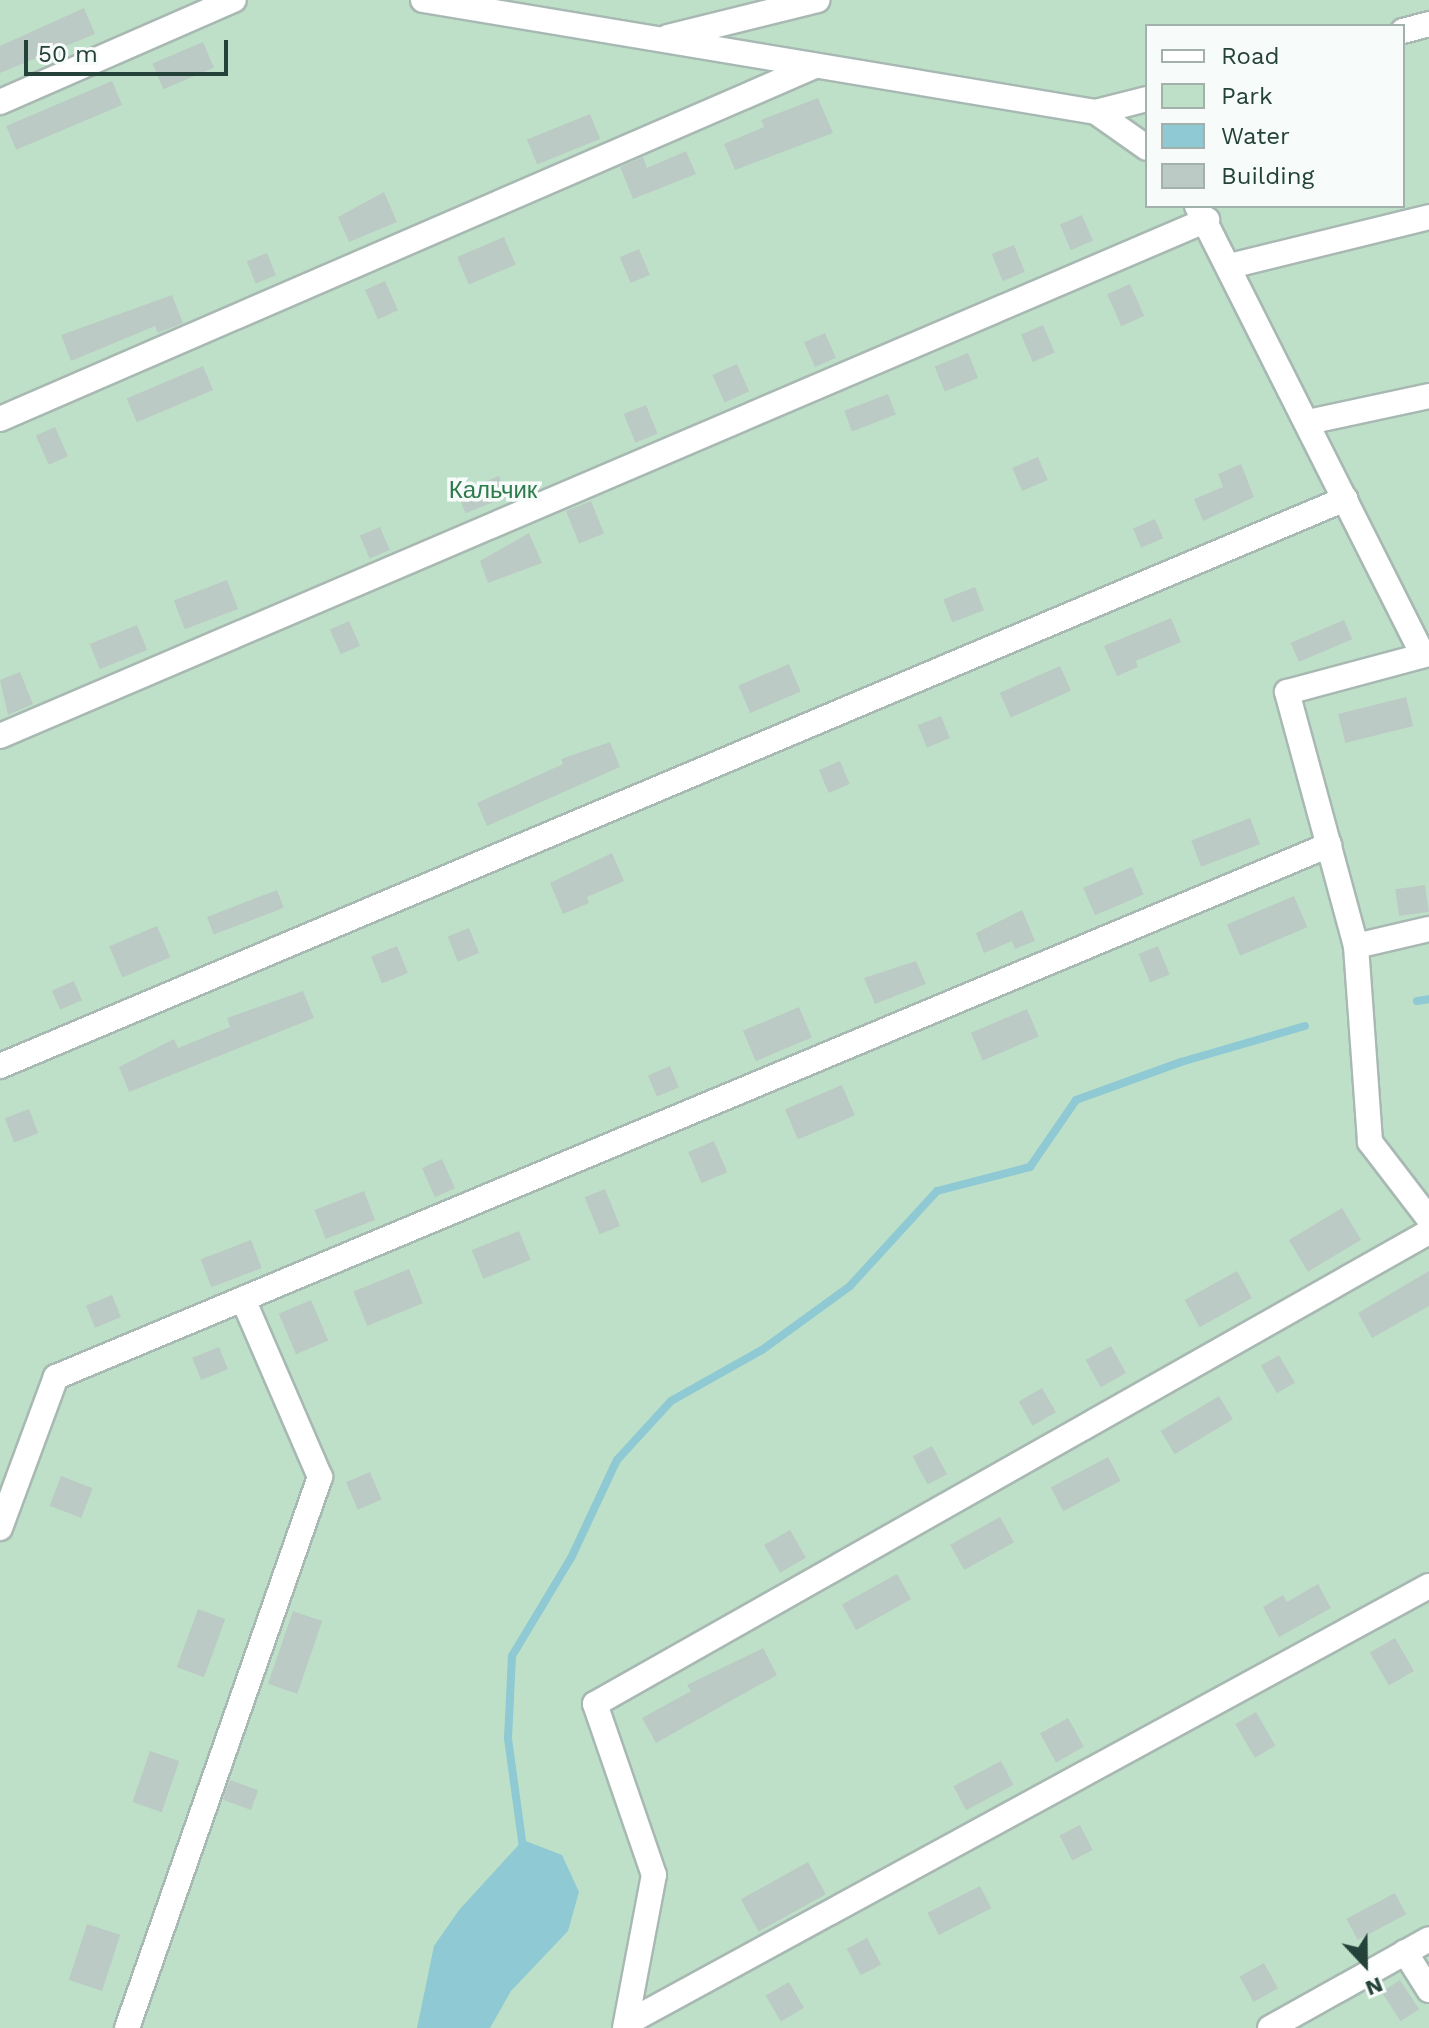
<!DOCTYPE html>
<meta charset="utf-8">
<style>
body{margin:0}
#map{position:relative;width:1429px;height:2028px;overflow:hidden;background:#e6efeb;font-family:"Work Sans",sans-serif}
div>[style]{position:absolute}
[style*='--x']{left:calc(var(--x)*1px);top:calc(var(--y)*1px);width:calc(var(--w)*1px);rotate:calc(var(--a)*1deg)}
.green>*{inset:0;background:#bfe0c8}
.water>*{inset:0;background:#8ec9d4}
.stream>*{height:8px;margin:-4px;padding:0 4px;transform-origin:4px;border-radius:4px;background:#8ec9d4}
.building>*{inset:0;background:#bbcac4;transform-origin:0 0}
.roads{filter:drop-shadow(2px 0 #a8b8b2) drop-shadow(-2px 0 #a8b8b2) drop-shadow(0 2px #a8b8b2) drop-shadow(0 -2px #a8b8b2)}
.minor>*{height:24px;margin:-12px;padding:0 12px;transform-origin:12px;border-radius:12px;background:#fff}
span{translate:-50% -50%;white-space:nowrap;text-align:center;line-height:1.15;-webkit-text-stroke:7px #f7fbf9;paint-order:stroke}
.park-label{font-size:24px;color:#2d7a4b}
.legend{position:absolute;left:1145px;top:24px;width:260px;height:184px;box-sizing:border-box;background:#f7fbf9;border:2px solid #a3b1ad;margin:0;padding:10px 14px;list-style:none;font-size:24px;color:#24423a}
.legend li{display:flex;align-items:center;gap:16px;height:40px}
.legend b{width:40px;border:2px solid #a3b1ad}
.north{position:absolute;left:1325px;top:1924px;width:80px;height:80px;-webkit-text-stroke:6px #f7fbf9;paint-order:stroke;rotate:158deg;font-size:22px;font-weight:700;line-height:32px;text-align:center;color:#24423a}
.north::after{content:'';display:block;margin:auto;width:28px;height:36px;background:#24423a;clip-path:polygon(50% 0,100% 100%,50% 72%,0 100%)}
.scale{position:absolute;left:24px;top:40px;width:204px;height:36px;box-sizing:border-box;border:4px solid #24423a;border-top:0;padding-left:10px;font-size:24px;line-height:28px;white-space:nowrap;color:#24423a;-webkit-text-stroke:6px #f7fbf9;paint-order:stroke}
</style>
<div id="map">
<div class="green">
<i style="clip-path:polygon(evenodd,0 0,1429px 0,1429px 2028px,0 2028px,0 0,1147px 26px,1403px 26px,1403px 206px,1147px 206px,1147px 26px)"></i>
</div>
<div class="water">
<i style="clip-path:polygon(523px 1840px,562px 1855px,579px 1892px,568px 1931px,511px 1991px,490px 2028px,417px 2028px,434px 1946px,459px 1910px)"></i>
</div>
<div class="stream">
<i style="--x:1417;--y:1001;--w:12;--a:-9"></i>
<i style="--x:523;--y:1848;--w:111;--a:-97.8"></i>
<i style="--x:508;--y:1738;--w:82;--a:-87.2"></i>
<i style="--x:512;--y:1656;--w:114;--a:-59"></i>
<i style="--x:571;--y:1558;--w:108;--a:-64.9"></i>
<i style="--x:617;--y:1460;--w:80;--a:-47.5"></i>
<i style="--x:671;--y:1401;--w:104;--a:-29.3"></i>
<i style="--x:762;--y:1350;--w:109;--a:-36"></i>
<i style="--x:850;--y:1286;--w:129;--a:-47.5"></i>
<i style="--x:937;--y:1191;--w:96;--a:-14.5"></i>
<i style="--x:1030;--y:1167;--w:81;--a:-55.5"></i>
<i style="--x:1076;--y:1100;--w:112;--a:-19.9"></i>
<i style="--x:1181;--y:1062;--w:129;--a:-16.2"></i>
</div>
<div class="building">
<i style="clip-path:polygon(84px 8px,95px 34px,0 73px,0 46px)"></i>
<i style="left:203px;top:42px;width:28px;height:55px;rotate:67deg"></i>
<i style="left:112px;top:81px;width:26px;height:115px;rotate:67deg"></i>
<i style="clip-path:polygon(818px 98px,833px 133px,735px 170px,724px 144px,764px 127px,761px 120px)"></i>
<i style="left:590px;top:114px;width:27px;height:68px;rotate:68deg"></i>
<i style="clip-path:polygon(686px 151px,696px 174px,633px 199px,620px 167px,643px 157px,647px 168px)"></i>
<i style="clip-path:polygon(384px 192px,397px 222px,349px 242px,338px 217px)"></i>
<i style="left:1082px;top:215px;width:28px;height:24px;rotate:67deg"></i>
<i style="left:504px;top:237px;width:30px;height:51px;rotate:67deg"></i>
<i style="left:1014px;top:245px;width:29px;height:24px;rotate:68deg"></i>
<i style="left:639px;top:249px;width:28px;height:21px;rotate:67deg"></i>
<i style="left:267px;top:253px;width:24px;height:22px;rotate:68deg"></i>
<i style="left:385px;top:281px;width:32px;height:22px;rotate:66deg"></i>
<i style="left:1130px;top:284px;width:35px;height:25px;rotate:66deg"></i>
<i style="clip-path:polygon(172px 295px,183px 323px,158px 333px,155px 326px,71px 361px,61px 335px)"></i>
<i style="left:1043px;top:325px;width:30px;height:24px;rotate:67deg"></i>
<i style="left:825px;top:333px;width:27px;height:23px;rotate:66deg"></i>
<i style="left:968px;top:353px;width:27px;height:36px;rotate:68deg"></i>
<i style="left:737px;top:364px;width:30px;height:27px;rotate:66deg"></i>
<i style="left:203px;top:366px;width:26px;height:83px;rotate:67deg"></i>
<i style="left:888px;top:394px;width:22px;height:47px;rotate:69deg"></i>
<i style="left:646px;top:405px;width:31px;height:24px;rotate:68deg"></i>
<i style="left:55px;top:427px;width:32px;height:21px;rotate:66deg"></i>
<i style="left:1038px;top:457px;width:25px;height:28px;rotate:67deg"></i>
<i style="clip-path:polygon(1241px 464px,1254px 497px,1203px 521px,1194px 499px,1223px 487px,1218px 474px)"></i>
<i style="left:499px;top:476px;width:22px;height:45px;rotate:68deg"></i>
<i style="left:591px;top:501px;width:35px;height:27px;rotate:68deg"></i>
<i style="left:1155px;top:519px;width:21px;height:24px;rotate:67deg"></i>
<i style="left:380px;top:527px;width:25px;height:22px;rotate:67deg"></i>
<i style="clip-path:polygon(529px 533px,542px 563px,488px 583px,480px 561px)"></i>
<i style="left:227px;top:580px;width:31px;height:57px;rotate:69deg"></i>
<i style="left:975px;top:587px;width:25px;height:34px;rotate:69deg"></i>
<i style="clip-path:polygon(1171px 618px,1181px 642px,1136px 661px,1138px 667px,1117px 676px,1104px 646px)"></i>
<i style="left:1344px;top:620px;width:21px;height:58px;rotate:67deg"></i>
<i style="left:349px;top:621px;width:27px;height:21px;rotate:66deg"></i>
<i style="left:137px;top:625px;width:27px;height:51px;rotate:68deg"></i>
<i style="left:789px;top:664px;width:30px;height:55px;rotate:67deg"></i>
<i style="left:1060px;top:666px;width:27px;height:66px;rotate:66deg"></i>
<i style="clip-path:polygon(20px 672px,33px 704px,8px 715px,0 680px)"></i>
<i style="left:1406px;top:697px;width:30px;height:70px;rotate:76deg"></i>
<i style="left:941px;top:716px;width:24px;height:25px;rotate:68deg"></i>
<i style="clip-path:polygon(610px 742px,620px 767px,487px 826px,477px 803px,563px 764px,561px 759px)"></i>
<i style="left:840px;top:761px;width:25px;height:23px;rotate:67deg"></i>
<i style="left:1250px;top:818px;width:28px;height:63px;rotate:69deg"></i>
<i style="clip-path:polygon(612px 853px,624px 881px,587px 897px,589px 903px,563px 914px,550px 883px)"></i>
<i style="left:1132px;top:867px;width:30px;height:53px;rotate:67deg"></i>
<i style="left:1425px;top:885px;width:27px;height:30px;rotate:82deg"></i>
<i style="left:277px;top:890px;width:19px;height:75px;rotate:69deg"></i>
<i style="left:1294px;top:896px;width:34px;height:73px;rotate:67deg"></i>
<i style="clip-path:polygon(1022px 910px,1035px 941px,1015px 949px,1012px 941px,984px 953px,976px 933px)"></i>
<i style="left:157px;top:926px;width:34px;height:52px;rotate:67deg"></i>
<i style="left:469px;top:928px;width:27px;height:23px;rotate:68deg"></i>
<i style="left:397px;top:946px;width:29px;height:28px;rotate:68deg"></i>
<i style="left:1158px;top:946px;width:31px;height:21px;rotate:68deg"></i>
<i style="clip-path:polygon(916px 961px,926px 984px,875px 1004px,864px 978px)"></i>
<i style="left:74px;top:981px;width:21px;height:24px;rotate:67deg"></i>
<i style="clip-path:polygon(303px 991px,314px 1018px,129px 1092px,119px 1067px,174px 1039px,178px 1048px,230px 1027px,227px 1018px)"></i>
<i style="left:799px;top:1007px;width:33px;height:61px;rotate:67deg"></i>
<i style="left:1027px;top:1009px;width:30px;height:61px;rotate:67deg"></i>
<i style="left:670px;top:1066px;width:23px;height:24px;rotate:67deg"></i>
<i style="left:842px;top:1085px;width:33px;height:62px;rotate:67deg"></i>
<i style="left:29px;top:1109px;width:26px;height:26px;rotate:69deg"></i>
<i style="left:714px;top:1141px;width:34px;height:28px;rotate:67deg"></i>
<i style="left:442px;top:1159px;width:32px;height:22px;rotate:66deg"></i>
<i style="left:605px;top:1189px;width:40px;height:22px;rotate:68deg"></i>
<i style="left:364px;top:1191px;width:31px;height:53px;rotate:69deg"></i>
<i style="left:1342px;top:1208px;width:37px;height:62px;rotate:59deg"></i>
<i style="left:519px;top:1231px;width:31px;height:51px;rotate:68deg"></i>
<i style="left:251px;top:1240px;width:30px;height:54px;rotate:69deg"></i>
<i style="left:409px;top:1269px;width:37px;height:60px;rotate:68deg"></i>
<i style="left:1237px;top:1271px;width:31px;height:60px;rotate:61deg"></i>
<i style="clip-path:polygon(1429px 1271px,1429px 1306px,1372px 1338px,1358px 1313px)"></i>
<i style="left:112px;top:1295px;width:24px;height:28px;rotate:68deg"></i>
<i style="left:311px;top:1300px;width:44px;height:35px;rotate:67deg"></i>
<i style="left:1111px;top:1346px;width:31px;height:29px;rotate:61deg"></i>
<i style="left:219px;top:1347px;width:24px;height:29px;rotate:68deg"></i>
<i style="left:1279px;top:1355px;width:32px;height:21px;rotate:60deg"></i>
<i style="left:1042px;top:1388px;width:28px;height:27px;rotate:60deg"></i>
<i style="left:1219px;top:1396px;width:27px;height:68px;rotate:59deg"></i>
<i style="left:932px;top:1446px;width:32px;height:22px;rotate:62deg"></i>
<i style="left:1108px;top:1457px;width:27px;height:65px;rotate:62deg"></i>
<i style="left:370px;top:1472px;width:30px;height:26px;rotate:67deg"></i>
<i style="left:61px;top:1476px;width:34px;height:32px;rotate:21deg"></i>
<i style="left:1000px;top:1517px;width:29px;height:57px;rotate:61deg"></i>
<i style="left:790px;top:1530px;width:32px;height:30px;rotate:60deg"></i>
<i style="left:897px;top:1574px;width:29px;height:63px;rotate:61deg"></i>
<i style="clip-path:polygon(1318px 1584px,1331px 1608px,1279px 1637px,1263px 1607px,1283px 1595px,1287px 1602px)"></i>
<i style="left:198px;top:1609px;width:29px;height:62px;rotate:20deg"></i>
<i style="left:293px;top:1611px;width:31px;height:77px;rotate:19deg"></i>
<i style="left:1395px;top:1638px;width:38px;height:29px;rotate:60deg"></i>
<i style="clip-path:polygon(763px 1648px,777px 1675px,656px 1743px,642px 1718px,691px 1691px,687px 1685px)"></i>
<i style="left:1256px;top:1712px;width:39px;height:24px;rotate:60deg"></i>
<i style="left:1068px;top:1718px;width:33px;height:32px;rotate:61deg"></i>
<i style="left:150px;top:1751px;width:31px;height:54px;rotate:19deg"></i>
<i style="left:1001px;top:1761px;width:27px;height:54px;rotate:62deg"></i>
<i style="left:230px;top:1780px;width:30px;height:21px;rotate:20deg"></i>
<i style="left:1080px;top:1825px;width:28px;height:23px;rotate:63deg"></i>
<i style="left:808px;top:1862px;width:37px;height:77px;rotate:61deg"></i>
<i style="left:980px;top:1886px;width:25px;height:59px;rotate:63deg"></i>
<i style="left:1395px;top:1893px;width:24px;height:55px;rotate:62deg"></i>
<i style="left:87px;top:1924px;width:35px;height:59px;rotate:18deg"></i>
<i style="left:867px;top:1938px;width:30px;height:23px;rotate:62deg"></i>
<i style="left:1264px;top:1963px;width:29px;height:28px;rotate:61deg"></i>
<i style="left:1400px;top:1980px;width:35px;height:22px;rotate:57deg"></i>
<i style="left:789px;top:1982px;width:30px;height:27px;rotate:60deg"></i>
</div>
<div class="roads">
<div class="minor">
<i style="--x:423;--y:0;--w:682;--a:9.45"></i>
<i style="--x:1096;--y:112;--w:53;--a:-14.3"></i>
<i style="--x:1403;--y:31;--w:27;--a:-15"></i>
<i style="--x:668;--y:37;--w:154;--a:-13.9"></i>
<i style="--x:0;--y:102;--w:255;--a:-23.6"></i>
<i style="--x:1096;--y:112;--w:62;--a:35.2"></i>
<i style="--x:1197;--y:206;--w:503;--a:63.28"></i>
<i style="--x:1230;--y:266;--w:205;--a:-13.8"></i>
<i style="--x:0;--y:419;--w:888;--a:-23.42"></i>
<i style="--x:1308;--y:422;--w:124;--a:-12.1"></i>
<i style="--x:1429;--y:654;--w:147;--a:165"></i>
<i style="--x:1287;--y:692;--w:263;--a:74.8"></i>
<i style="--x:1356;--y:946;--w:196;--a:85.9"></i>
<i style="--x:1370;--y:1142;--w:97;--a:52.5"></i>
<i style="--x:0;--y:736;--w:1313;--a:-23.15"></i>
<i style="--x:1356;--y:946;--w:75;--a:-13.1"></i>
<i style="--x:0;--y:1066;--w:1460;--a:-22.86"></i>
<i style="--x:0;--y:1528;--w:161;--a:-69.7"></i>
<i style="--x:56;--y:1377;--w:1380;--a:-22.68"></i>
<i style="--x:1405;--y:1952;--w:45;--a:57.7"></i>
<i style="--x:627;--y:2023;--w:913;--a:-28.59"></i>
<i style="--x:127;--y:2028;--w:584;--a:-70.7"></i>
<i style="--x:320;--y:1477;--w:194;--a:-113.4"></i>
<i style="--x:625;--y:2028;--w:156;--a:-79.3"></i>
<i style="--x:654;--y:1875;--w:181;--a:-109"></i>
<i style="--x:595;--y:1704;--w:958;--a:-29.51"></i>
<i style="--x:1270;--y:2028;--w:182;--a:-29.2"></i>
</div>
</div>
<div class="park-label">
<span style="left:493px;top:491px">Кальчик</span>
</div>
<ul class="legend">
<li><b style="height:10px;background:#fff"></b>Road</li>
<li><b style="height:22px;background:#bfe0c8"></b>Park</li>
<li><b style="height:22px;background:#8ec9d4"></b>Water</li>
<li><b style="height:22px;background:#bbcac4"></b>Building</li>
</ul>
<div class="north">N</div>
<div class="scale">50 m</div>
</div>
